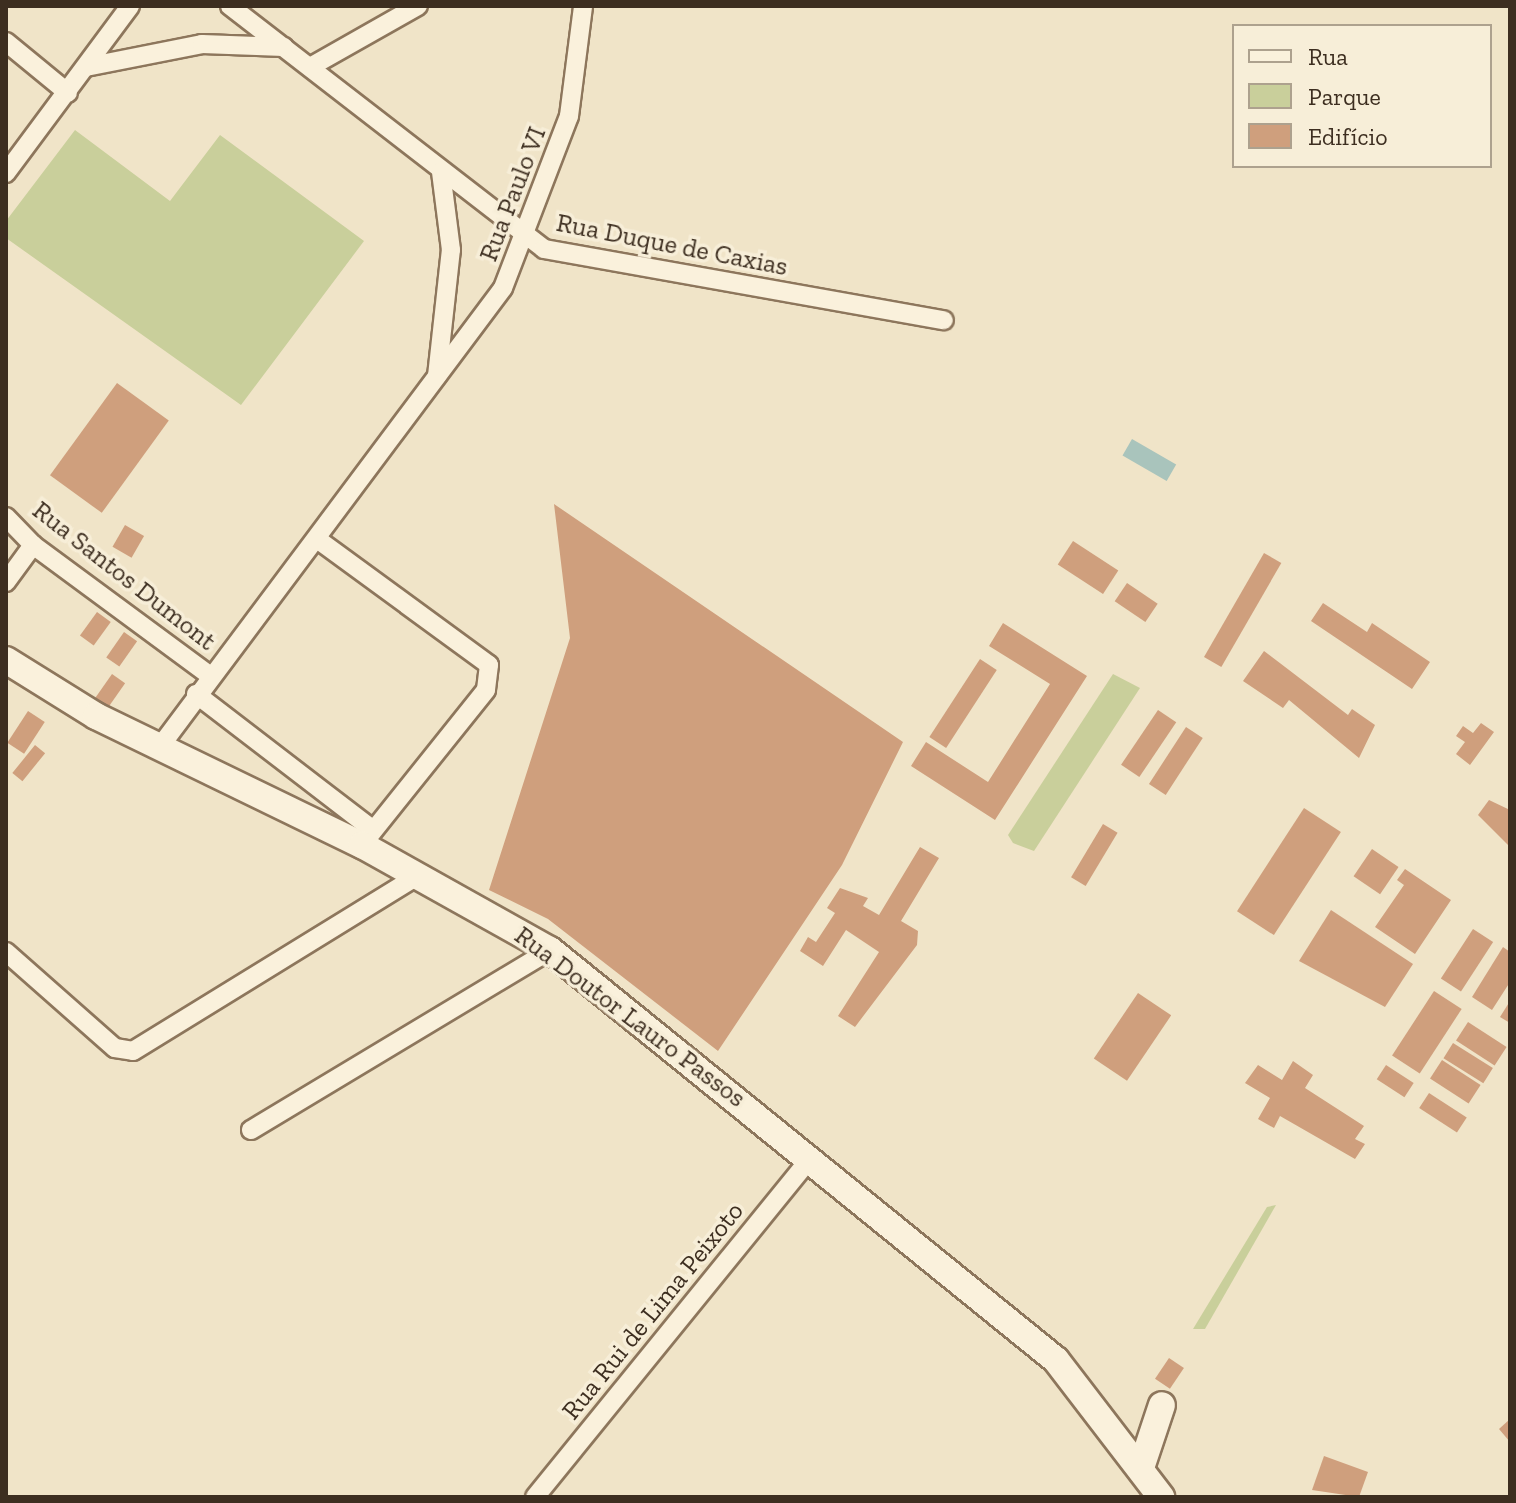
<!DOCTYPE html>
<meta charset="utf-8">
<style>
body{margin:0}
#map{position:relative;width:1516px;height:1503px;overflow:hidden;background:#f0e4c8;font-family:"Zilla Slab",serif}
div>[style]{position:absolute}
[style*='--x']{left:calc(var(--x)*1px);top:calc(var(--y)*1px);width:calc(var(--w)*1px);rotate:calc(var(--a)*1deg)}
.green>*{inset:0;background:#c9cf9b}
.water>*{inset:0;background:#a9c4bc;transform-origin:0 0}
.building>*{inset:0;background:#cf9f7d;transform-origin:0 0}
.roads{filter:drop-shadow(2px 0 #8d765c) drop-shadow(-2px 0 #8d765c) drop-shadow(0 2px #8d765c) drop-shadow(0 -2px #8d765c)}
.street>*{height:18px;margin:-9px;padding:0 9px;transform-origin:9px;border-radius:9px;background:#faf1dc}
.secondary>*{height:26px;margin:-13px;padding:0 13px;transform-origin:13px;border-radius:13px;background:#faf1dc}
span{translate:-50% -50%;white-space:nowrap;text-align:center;line-height:1.15;-webkit-text-stroke:7px #f7eed8;paint-order:stroke}
.street-label{font-size:26px;color:#3d2e20}
.frame{position:absolute;inset:0;border:8px solid #3d2e20;pointer-events:none}
.legend{position:absolute;left:1232px;top:24px;width:260px;height:144px;box-sizing:border-box;background:#f7eed8;border:2px solid #ada18e;margin:0;padding:10px 14px;list-style:none;font-size:24px;color:#3d2e20}
.legend li{display:flex;align-items:center;gap:16px;height:40px}
.legend b{width:40px;border:2px solid #ada18e}
</style>
<div id="map">
<div class="green">
<i style="clip-path:polygon(75px 130px,170px 201px,220px 135px,364px 241px,241px 405px,6px 238px,6px 221px)"></i>
<i style="clip-path:polygon(1113px 674px,1140px 688px,1034px 851px,1013px 843px,1008px 835px)"></i>
<i style="clip-path:polygon(1276px 1205px,1205px 1329px,1193px 1329px,1267px 1207px)"></i>
</div>
<div class="water">
<i style="left:1132px;top:439px;width:51px;height:19px;rotate:30deg"></i>
</div>
<div class="building">
<i style="left:117px;top:383px;width:64px;height:114px;rotate:36deg"></i>
<i style="clip-path:polygon(554px 504px,903px 742px,842px 865px,718px 1051px,548px 919px,489px 890px,570px 638px)"></i>
<i style="left:125px;top:525px;width:22px;height:25px;rotate:30deg"></i>
<i style="left:1073px;top:541px;width:54px;height:28px;rotate:33deg"></i>
<i style="left:1264px;top:553px;width:20px;height:120px;rotate:30deg"></i>
<i style="left:1127px;top:583px;width:37px;height:22px;rotate:34deg"></i>
<i style="clip-path:polygon(1323px 603px,1367px 632px,1372px 623px,1430px 662px,1412px 689px,1311px 621px)"></i>
<i style="left:97px;top:612px;width:17px;height:29px;rotate:36deg"></i>
<i style="clip-path:polygon(1003px 623px,1087px 676px,995px 820px,911px 766px,926px 742px,988px 782px,1050px 684px,989px 646px)"></i>
<i style="left:124px;top:632px;width:16px;height:31px;rotate:35deg"></i>
<i style="clip-path:polygon(1264px 651px,1348px 715px,1352px 709px,1375px 725px,1359px 758px,1289px 700px,1283px 708px,1243px 681px)"></i>
<i style="left:980px;top:659px;width:20px;height:93px;rotate:33deg"></i>
<i style="left:112px;top:674px;width:16px;height:29px;rotate:35deg"></i>
<i style="left:1158px;top:710px;width:22px;height:66px;rotate:34deg"></i>
<i style="left:28px;top:711px;width:20px;height:38px;rotate:33deg"></i>
<i style="clip-path:polygon(1481px 723px,1494px 732px,1470px 765px,1456px 754px,1465px 742px,1456px 736px,1463px 726px,1473px 733px)"></i>
<i style="left:1186px;top:727px;width:20px;height:68px;rotate:33deg"></i>
<i style="left:35px;top:745px;width:13px;height:36px;rotate:39deg"></i>
<i style="clip-path:polygon(1489px 800px,1510px 810px,1510px 847px,1478px 815px)"></i>
<i style="left:1304px;top:808px;width:44px;height:123px;rotate:33deg"></i>
<i style="left:1103px;top:824px;width:17px;height:62px;rotate:31deg"></i>
<i style="clip-path:polygon(920px 847px,939px 858px,901px 921px,918px 931px,917px 945px,855px 1027px,838px 1016px,879px 952px,846px 930px,823px 966px,800px 951px,808px 937px,816px 942px,835px 913px,827px 908px,840px 888px,868px 898px,863px 906px,879px 915px)"></i>
<i style="left:1372px;top:849px;width:32px;height:33px;rotate:34deg"></i>
<i style="clip-path:polygon(1405px 869px,1451px 900px,1415px 954px,1375px 927px,1404px 885px,1397px 880px)"></i>
<i style="clip-path:polygon(1331px 910px,1413px 964px,1385px 1007px,1299px 961px)"></i>
<i style="left:1473px;top:929px;width:24px;height:59px;rotate:33deg"></i>
<i style="clip-path:polygon(1503px 947px,1510px 952px,1510px 982px,1492px 1010px,1472px 997px)"></i>
<i style="left:1434px;top:991px;width:33px;height:77px;rotate:33deg"></i>
<i style="left:1138px;top:993px;width:40px;height:79px;rotate:34deg"></i>
<i style="clip-path:polygon(1510px 1001px,1510px 1023px,1500px 1017px)"></i>
<i style="left:1468px;top:1022px;width:46px;height:22px;rotate:33deg"></i>
<i style="left:1453px;top:1043px;width:47px;height:18px;rotate:32deg"></i>
<i style="left:1442px;top:1060px;width:46px;height:22px;rotate:33deg"></i>
<i style="clip-path:polygon(1293px 1061px,1313px 1075px,1305px 1088px,1364px 1126px,1355px 1139px,1365px 1144px,1355px 1159px,1280px 1116px,1274px 1128px,1258px 1119px,1270px 1098px,1245px 1083px,1258px 1065px,1282px 1080px)"></i>
<i style="left:1386px;top:1065px;width:33px;height:17px;rotate:33deg"></i>
<i style="left:1429px;top:1093px;width:45px;height:18px;rotate:33deg"></i>
<i style="left:1169px;top:1358px;width:18px;height:25px;rotate:34deg"></i>
<i style="clip-path:polygon(1510px 1419px,1510px 1442px,1499px 1429px)"></i>
<i style="clip-path:polygon(1324px 1456px,1368px 1472px,1359px 1497px,1312px 1490px)"></i>
</div>
<div class="roads">
<div class="street">
<i style="--x:230;--y:6;--w:397;--a:37.7"></i>
<i style="--x:544;--y:249;--w:406;--a:10.1"></i>
<i style="--x:6;--y:42;--w:80;--a:39.4"></i>
<i style="--x:86;--y:67;--w:118;--a:-11.2"></i>
<i style="--x:202;--y:44;--w:82;--a:2.1"></i>
<i style="--x:310;--y:67;--w:124;--a:-29.5"></i>
<i style="--x:6;--y:173;--w:208;--a:-53.4"></i>
<i style="--x:437;--y:376;--w:127;--a:-83.7"></i>
<i style="--x:451;--y:250;--w:79;--a:-97.3"></i>
<i style="--x:6;--y:517;--w:39;--a:46"></i>
<i style="--x:33;--y:545;--w:221;--a:36.4"></i>
<i style="--x:317;--y:539;--w:213;--a:36.2"></i>
<i style="--x:489;--y:665;--w:25;--a:97"></i>
<i style="--x:486;--y:690;--w:198;--a:128.7"></i>
<i style="--x:6;--y:582;--w:46;--a:-53.9"></i>
<i style="--x:196;--y:694;--w:223;--a:37.5"></i>
<i style="--x:159;--y:748;--w:574;--a:-53.21"></i>
<i style="--x:503;--y:288;--w:184;--a:-69"></i>
<i style="--x:569;--y:116;--w:111;--a:-82.7"></i>
<i style="--x:6;--y:952;--w:145;--a:41.4"></i>
<i style="--x:115;--y:1048;--w:18;--a:9"></i>
<i style="--x:133;--y:1051;--w:336;--a:-31.6"></i>
<i style="--x:251;--y:1130;--w:349;--a:-31"></i>
<i style="--x:535;--y:1497;--w:438;--a:-50.9"></i>
</div>
<div class="secondary">
<i style="--x:6;--y:660;--w:106;--a:31.9"></i>
<i style="--x:96;--y:716;--w:296;--a:25.9"></i>
<i style="--x:362;--y:845;--w:215;--a:29.2"></i>
<i style="--x:550;--y:950;--w:651;--a:39.02"></i>
<i style="--x:1056;--y:1360;--w:173;--a:52.5"></i>
<i style="--x:1141;--y:1468;--w:66;--a:-71.6"></i>
</div>
</div>
<div class="street-label">
<span style="left:513px;top:194px;rotate:-69deg">Rua Paulo VI</span>
<span style="left:672px;top:245px;rotate:11deg">Rua Duque de Caxias</span>
<span style="left:124px;top:576px;rotate:38deg">Rua Santos Dumont</span>
<span style="left:630px;top:1017px;rotate:37deg">Rua Doutor Lauro Passos</span>
<span style="left:653px;top:1311px;rotate:-51deg">Rua Rui de Lima Peixoto</span>
</div>
<div class="frame"></div>
<ul class="legend">
<li><b style="height:10px;background:#faf1dc"></b>Rua</li>
<li><b style="height:22px;background:#c9cf9b"></b>Parque</li>
<li><b style="height:22px;background:#cf9f7d"></b>Edifício</li>
</ul>
</div>
